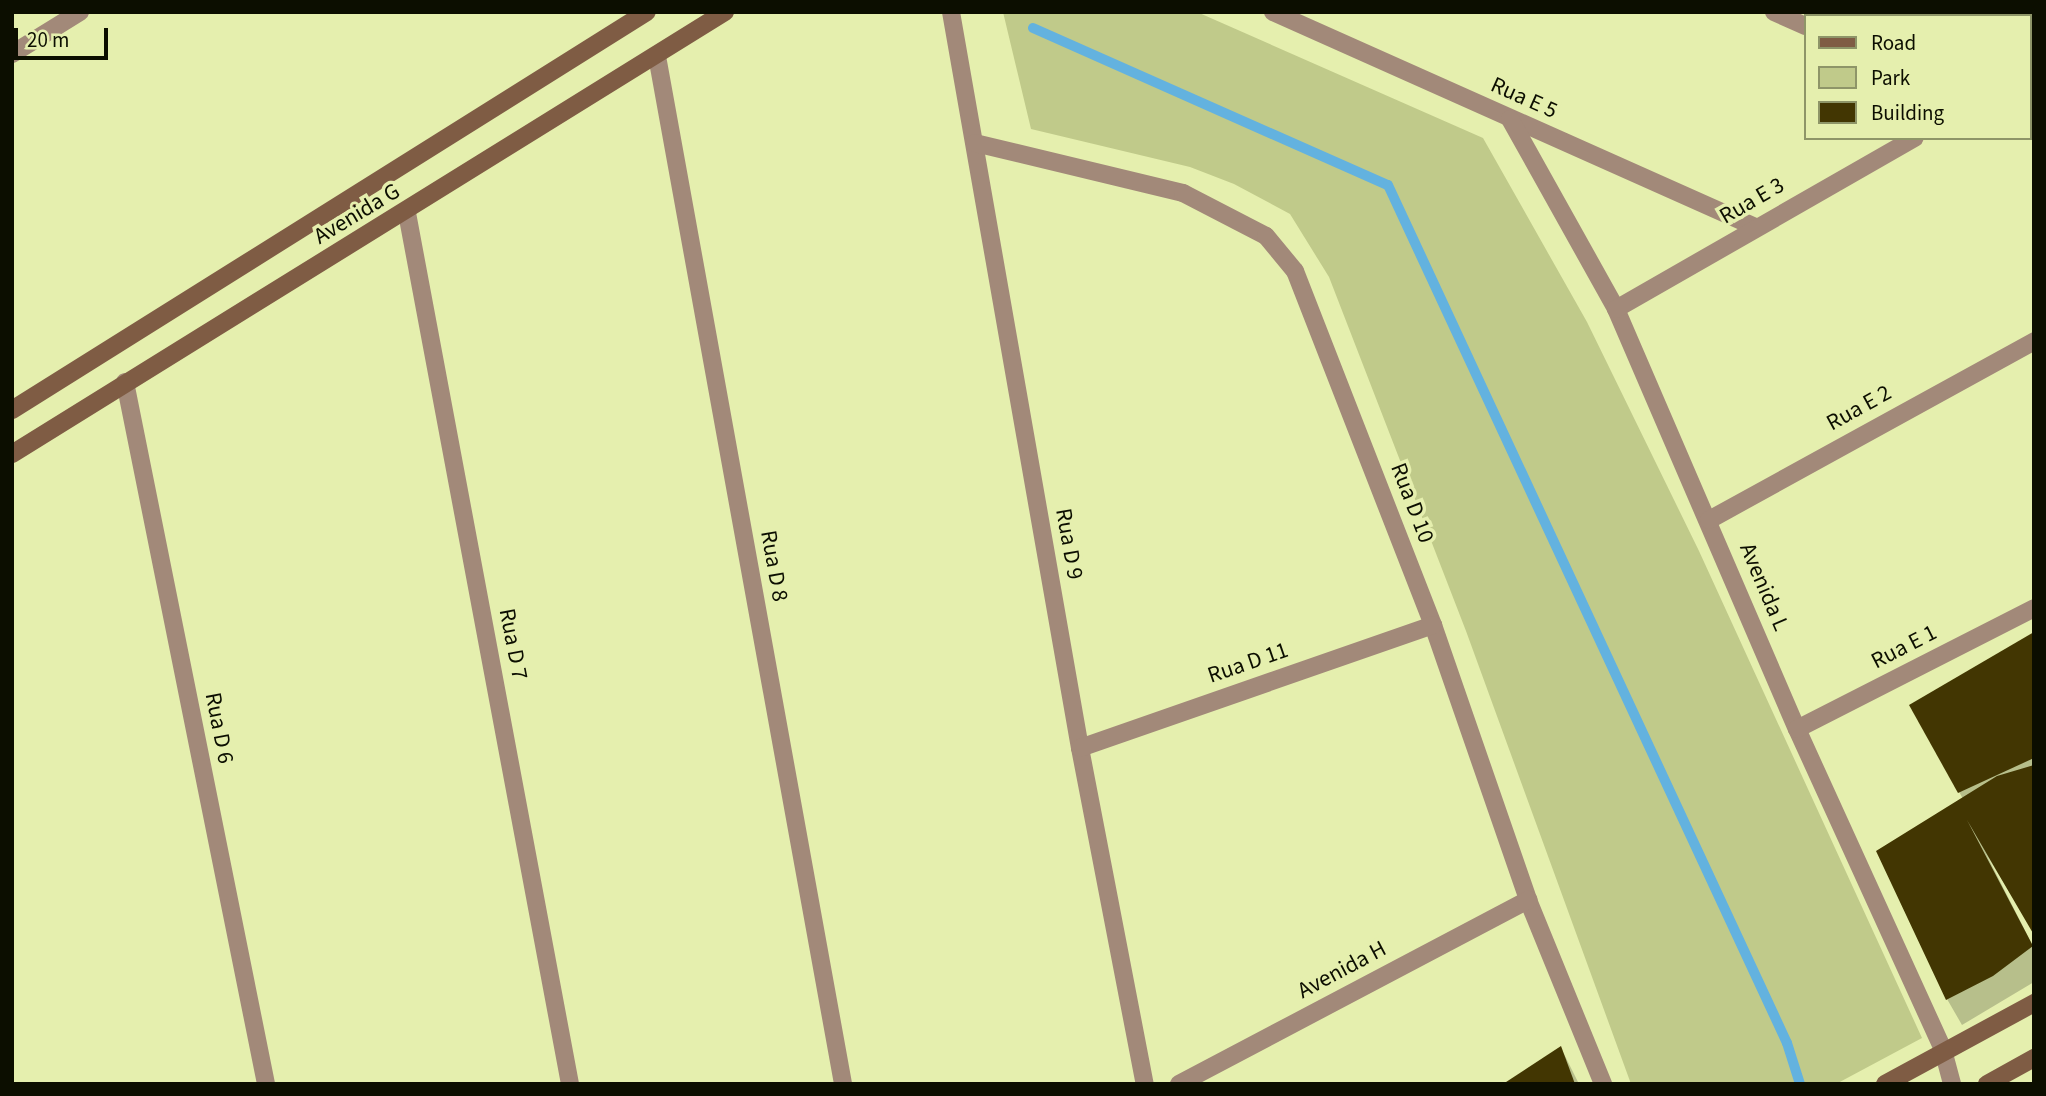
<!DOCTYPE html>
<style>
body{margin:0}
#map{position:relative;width:2046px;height:1096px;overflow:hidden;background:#e5efae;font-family:"Source Sans 3",sans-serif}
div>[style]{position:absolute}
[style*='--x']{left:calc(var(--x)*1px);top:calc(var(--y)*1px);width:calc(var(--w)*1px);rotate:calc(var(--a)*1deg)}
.green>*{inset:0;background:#c0ca8a}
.shadow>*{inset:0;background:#0003}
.stream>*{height:10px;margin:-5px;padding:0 5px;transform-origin:5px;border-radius:5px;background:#63b2df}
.building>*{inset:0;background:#423602}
.street>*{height:18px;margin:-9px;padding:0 9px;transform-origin:9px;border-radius:9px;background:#a28979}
.secondary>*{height:18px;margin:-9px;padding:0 9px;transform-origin:9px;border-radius:9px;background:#7f5c44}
span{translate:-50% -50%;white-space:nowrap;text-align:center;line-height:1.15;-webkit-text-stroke:7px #e5efae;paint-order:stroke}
.street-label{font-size:23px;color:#0c0e00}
.frame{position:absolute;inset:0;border:14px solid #0c0e00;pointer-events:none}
.legend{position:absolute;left:1804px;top:14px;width:228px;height:126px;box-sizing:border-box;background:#e5efae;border:2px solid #8e9568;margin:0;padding:9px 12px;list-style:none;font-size:21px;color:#0c0e00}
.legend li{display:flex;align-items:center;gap:14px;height:35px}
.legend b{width:35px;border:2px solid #8e9568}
.scale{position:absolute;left:14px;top:28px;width:94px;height:32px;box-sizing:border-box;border:4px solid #0c0e00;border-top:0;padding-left:9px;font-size:21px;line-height:24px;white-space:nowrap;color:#0c0e00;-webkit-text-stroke:5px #e5efae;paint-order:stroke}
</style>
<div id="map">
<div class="green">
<i style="clip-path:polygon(1003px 12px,1197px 12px,1483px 138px,1587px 322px,1699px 551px,1922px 1038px,1836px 1084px,1631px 1084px,1466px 631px,1329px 277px,1290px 214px,1234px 184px,1190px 167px,1031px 129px)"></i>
</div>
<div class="shadow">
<i style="clip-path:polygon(2034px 634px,2034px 932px,1986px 854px,2034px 948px,2034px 982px,1962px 1025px,1947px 999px,1963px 799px,1912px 705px)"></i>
<i style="clip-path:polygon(1561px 1048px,1579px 1084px,1506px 1084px)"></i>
</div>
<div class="stream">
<i style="--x:1033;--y:28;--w:388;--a:23.9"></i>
<i style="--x:1388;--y:185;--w:946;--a:65.06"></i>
<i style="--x:1787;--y:1043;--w:43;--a:72.4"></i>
</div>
<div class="building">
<i style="clip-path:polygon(2034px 632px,2034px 758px,1958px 793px,1909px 705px)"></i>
<i style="clip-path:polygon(2034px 765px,2034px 935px,1967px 820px,2033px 946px,1993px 976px,1946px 1000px,1876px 851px,1997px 776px)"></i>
<i style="clip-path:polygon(1561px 1046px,1575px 1084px,1503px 1084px)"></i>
</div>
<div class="street">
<i style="--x:951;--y:12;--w:747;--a:80.06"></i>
<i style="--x:1080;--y:748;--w:342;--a:79.1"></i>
<i style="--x:1273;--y:12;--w:528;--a:24.04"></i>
<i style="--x:1774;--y:12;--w:35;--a:24"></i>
<i style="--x:12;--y:54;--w:80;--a:-31.7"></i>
<i style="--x:657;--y:56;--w:1045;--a:79.74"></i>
<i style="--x:1510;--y:119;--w:218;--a:60.8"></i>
<i style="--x:1616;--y:309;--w:457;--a:66.7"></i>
<i style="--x:1797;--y:729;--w:353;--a:65.5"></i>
<i style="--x:1943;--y:1050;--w:35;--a:75"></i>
<i style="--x:2030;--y:126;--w:4;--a:27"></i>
<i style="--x:975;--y:143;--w:214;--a:13.5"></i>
<i style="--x:1183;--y:193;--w:93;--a:27.4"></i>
<i style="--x:1266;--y:236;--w:45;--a:50.4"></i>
<i style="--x:1295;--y:271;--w:380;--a:68.7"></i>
<i style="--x:1433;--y:625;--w:291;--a:70.9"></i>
<i style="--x:1528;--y:900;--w:199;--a:67.8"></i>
<i style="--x:407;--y:213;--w:886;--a:79.4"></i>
<i style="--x:1616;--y:309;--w:344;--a:-29.8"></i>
<i style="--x:125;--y:382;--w:716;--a:78.64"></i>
<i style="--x:1709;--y:520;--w:371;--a:-28.8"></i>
<i style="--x:1797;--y:729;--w:266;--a:-27"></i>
<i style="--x:1080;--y:748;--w:374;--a:-19.2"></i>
<i style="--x:1179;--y:1084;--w:395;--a:-27.8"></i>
</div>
<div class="secondary">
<i style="--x:12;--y:410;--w:749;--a:-32.08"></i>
<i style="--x:12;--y:454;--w:839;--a:-31.8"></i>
<i style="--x:1885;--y:1084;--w:170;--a:-28.5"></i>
<i style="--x:1987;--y:1084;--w:54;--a:-29"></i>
</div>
<div class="street-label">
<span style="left:1524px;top:98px;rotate:24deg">Rua E 5</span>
<span style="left:1752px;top:201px;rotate:-30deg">Rua E 3</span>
<span style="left:357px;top:214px;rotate:-31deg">Avenida G</span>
<span style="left:1859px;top:408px;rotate:-29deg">Rua E 2</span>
<span style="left:1412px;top:503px;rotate:69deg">Rua D 10</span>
<span style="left:1069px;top:544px;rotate:80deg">Rua D 9</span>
<span style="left:774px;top:566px;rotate:80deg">Rua D 8</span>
<span style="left:1764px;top:587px;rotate:67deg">Avenida L</span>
<span style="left:513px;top:644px;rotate:79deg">Rua D 7</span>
<span style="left:1904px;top:647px;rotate:-27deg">Rua E 1</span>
<span style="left:1248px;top:663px;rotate:-19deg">Rua D 11</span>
<span style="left:219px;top:728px;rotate:79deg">Rua D 6</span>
<span style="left:1342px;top:970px;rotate:-28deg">Avenida H</span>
</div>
<div class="frame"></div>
<ul class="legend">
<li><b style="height:9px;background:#7f5c44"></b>Road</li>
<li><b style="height:19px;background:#c0ca8a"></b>Park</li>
<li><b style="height:19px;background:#423602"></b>Building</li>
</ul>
<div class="scale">20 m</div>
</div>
